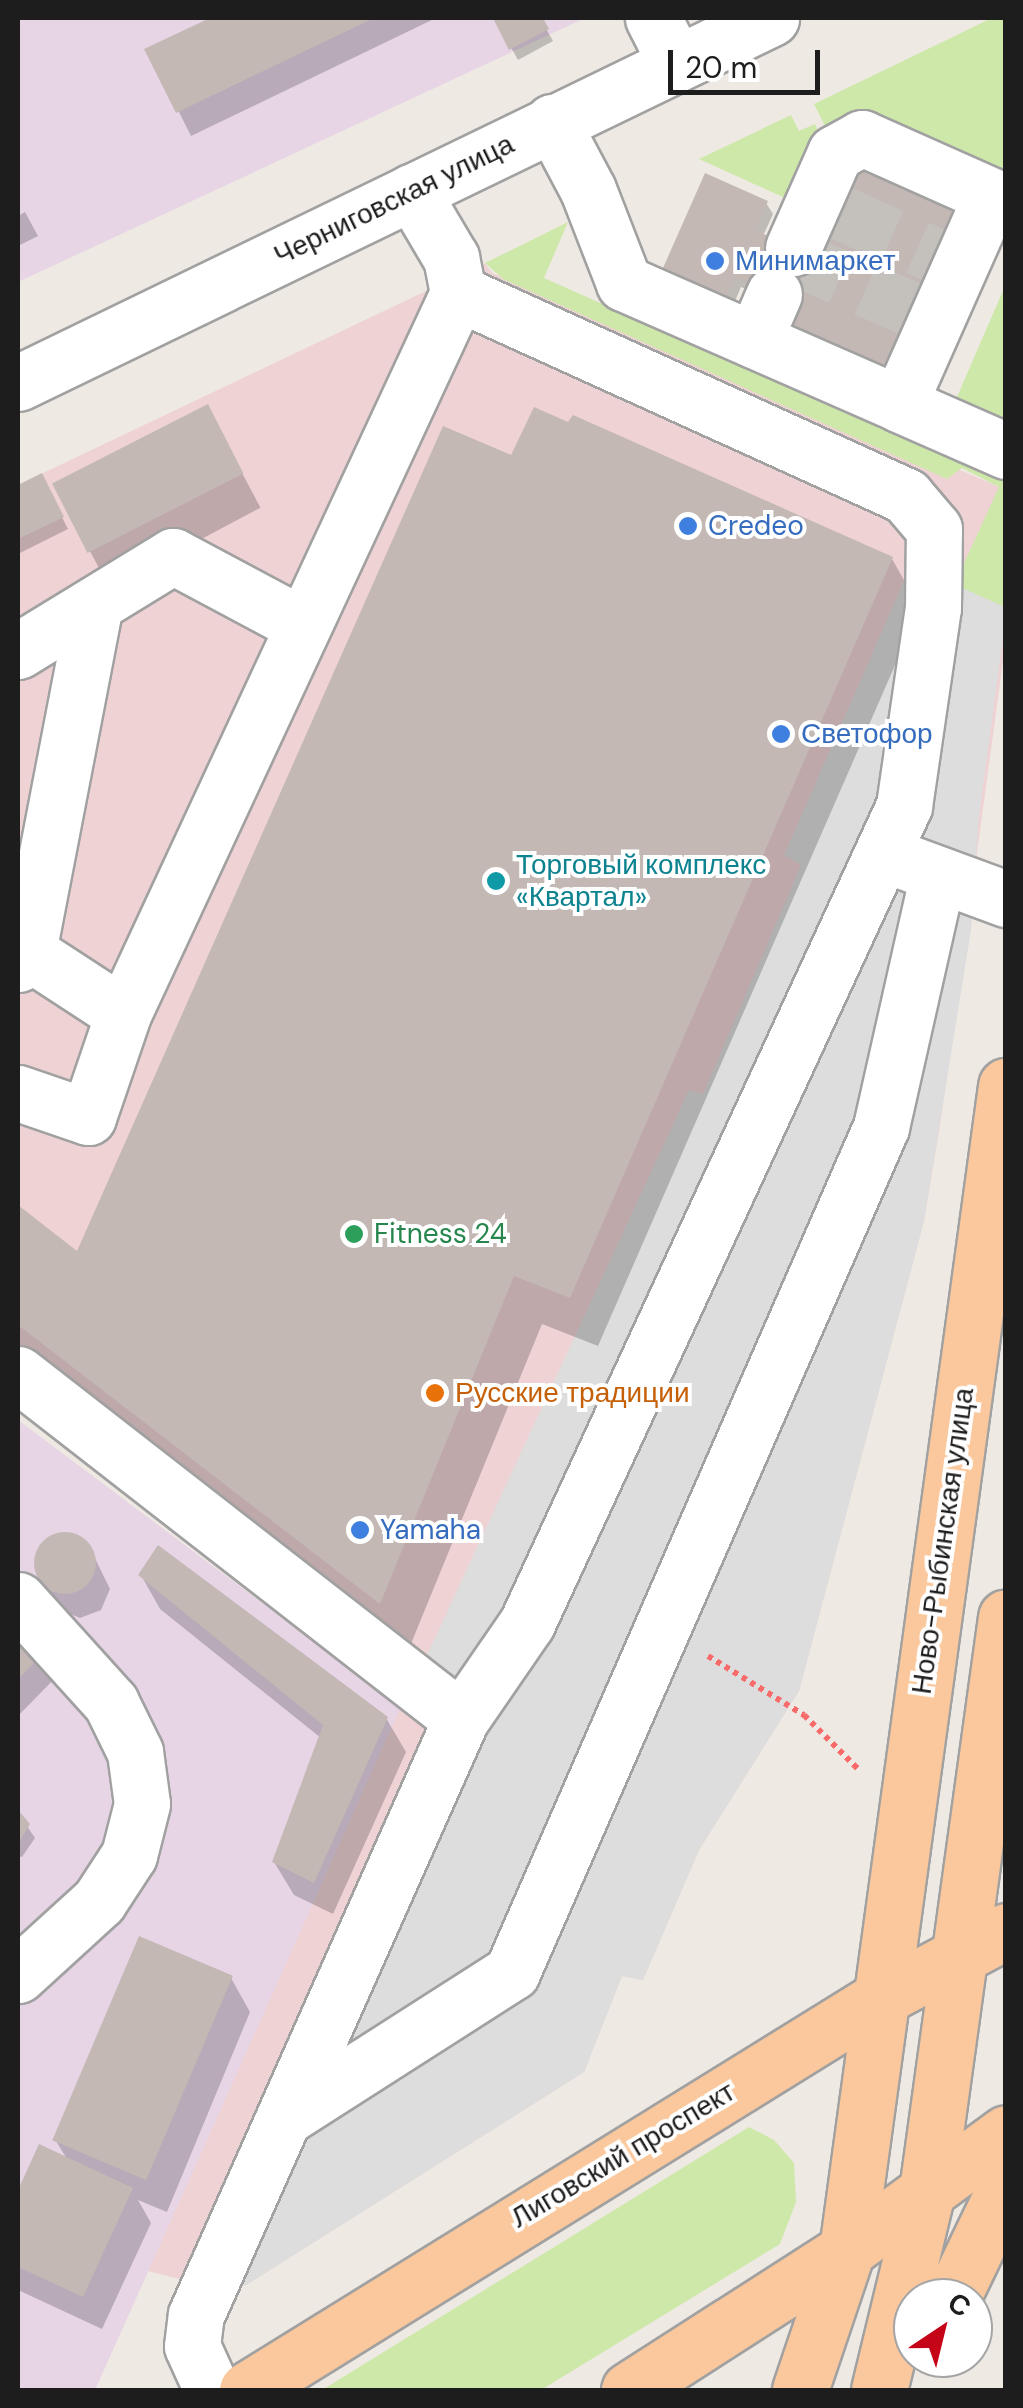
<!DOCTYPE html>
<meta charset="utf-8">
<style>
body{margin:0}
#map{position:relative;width:1023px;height:2408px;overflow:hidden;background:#eee9e3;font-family:"DM Sans",sans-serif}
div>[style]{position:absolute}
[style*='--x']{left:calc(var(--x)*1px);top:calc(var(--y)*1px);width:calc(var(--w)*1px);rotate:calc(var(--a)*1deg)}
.commercial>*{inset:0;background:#efd2d4}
.industrial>*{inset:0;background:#e7d5e6}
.grass>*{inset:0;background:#cee8a9}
.parking>*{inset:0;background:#ddd}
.shadow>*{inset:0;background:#0003;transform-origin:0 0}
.building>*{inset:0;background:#c3b8b3;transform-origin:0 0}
.round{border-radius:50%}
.minor-tunnel>*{height:55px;margin-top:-27.5px;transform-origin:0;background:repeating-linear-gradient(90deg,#c4c0bb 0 55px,transparent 0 83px)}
.path>*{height:6px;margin-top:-3px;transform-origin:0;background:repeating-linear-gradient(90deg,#f76c6b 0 5px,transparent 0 10px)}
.roads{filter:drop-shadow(2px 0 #a1a1a1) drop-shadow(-2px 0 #a1a1a1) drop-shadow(0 2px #a1a1a1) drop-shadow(0 -2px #a1a1a1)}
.minor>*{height:55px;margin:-27.5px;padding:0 27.5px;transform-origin:27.5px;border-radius:27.5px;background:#fff}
.major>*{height:55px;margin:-27.5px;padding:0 27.5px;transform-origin:27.5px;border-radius:27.5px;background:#fac89c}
.dots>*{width:28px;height:28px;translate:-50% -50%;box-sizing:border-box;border:5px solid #fff;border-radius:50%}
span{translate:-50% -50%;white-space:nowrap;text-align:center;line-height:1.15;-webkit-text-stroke:8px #fff;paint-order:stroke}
.street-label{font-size:28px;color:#1d1d1d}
.shop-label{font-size:28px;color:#366cbe}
.left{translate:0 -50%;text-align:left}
.culture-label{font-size:28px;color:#0d838f}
.leisure-label{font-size:28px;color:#27864d}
.food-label{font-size:28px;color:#c56008}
.frame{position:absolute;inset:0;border:20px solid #1d1d1d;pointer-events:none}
.north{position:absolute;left:893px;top:2278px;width:100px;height:100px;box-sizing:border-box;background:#fff;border:2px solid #a5a5a5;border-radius:50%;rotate:35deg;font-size:28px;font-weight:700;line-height:40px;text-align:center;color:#1d1d1d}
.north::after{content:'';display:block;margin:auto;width:35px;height:45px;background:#c60418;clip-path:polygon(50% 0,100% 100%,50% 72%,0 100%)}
.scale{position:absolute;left:668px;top:50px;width:152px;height:45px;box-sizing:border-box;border:5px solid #1d1d1d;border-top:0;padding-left:12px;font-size:30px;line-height:35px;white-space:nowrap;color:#1d1d1d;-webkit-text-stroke:8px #fff;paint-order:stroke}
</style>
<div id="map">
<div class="commercial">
<i style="clip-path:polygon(485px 263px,492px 273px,1000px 487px,955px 585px,1005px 609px,1006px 639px,940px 1126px,924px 1221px,799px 1691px,699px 1850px,643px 1980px,622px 1976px,584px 2072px,246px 2285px,199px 2284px,148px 2271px,400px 1707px,18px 1412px,18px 485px)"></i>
</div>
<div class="industrial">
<i style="clip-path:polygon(18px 18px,585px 18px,18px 282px)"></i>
<i style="clip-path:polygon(18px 1420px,401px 1707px,95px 2390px,18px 2390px)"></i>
</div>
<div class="grass">
<i style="clip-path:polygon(992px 18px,1005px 18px,1005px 174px,855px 110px,825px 126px,814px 104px)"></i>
<i style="clip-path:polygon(791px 115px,799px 131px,815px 124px,818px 131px,785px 198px,699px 159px)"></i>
<i style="clip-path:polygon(568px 222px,544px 278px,625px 314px,637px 311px,1005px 478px,1005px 609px,954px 585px,999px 487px,962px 468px,947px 479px,503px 279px,485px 263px)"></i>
<i style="clip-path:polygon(1005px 286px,1005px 426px,957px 397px)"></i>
<i style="clip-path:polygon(749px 2127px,774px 2140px,794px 2163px,796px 2202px,780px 2244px,541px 2390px,322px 2390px)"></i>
</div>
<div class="parking">
<i style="clip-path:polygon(911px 565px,1005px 607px,1005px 622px,979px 816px,971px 930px,924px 1221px,799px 1691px,699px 1850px,643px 1980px,622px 1976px,584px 2072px,246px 2285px,199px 2284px,460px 1686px,422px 1666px,689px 1090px,703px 1094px,801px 865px,784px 855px)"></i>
</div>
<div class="shadow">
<i style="clip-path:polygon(216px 18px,436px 18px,191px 136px,148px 50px)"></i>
<i style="clip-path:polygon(495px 18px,540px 18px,553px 41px,518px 60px)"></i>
<i style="clip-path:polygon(955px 202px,962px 213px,889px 379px,801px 313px,741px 287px,729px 315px,669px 288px,766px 203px,773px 214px,763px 236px,822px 263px)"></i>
<i style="clip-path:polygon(25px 212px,38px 236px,18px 246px,18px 216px)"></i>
<i style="left:207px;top:407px;width:114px;height:171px;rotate:62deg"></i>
<i style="clip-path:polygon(513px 458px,892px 559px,920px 608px,598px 1346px,542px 1324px,408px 1651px,18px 1350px,18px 1209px,78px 1255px)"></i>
<i style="clip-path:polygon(41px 476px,68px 529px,18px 554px,18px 487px)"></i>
<i style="clip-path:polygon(66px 1533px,87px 1542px,110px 1589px,101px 1610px,80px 1618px,59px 1609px,35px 1563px,44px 1541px)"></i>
<i style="clip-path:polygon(141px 1575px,386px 1718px,406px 1752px,333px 1914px,294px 1895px,274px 1862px,321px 1738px,160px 1609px)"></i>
<i style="clip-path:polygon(18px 1621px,60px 1673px,18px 1716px)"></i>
<i style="clip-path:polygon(18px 1813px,35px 1838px,22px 1857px,18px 1856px)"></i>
<i style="clip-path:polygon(231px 1978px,250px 2012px,167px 2212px,138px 2200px,151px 2223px,102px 2329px,18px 2290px,18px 2196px,40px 2147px,67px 2159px,56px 2141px)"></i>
</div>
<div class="building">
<i style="clip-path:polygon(210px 18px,374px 18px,176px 113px,144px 49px)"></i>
<i style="clip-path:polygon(493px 18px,543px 18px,549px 29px,509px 50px)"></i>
<i style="clip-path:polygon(865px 159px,957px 200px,883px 369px,791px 328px,801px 306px,735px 277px,723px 305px,659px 277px,705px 173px,768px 201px,755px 230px,821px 260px)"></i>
<i style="left:208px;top:404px;width:78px;height:175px;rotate:63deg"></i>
<i style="clip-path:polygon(534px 407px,568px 422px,573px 415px,893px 557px,570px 1298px,514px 1276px,380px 1604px,18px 1325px,18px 1205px,77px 1251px,443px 426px,511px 455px)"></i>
<i style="clip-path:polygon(42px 473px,64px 517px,18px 539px,18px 485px)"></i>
<i class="round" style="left:34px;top:1532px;width:62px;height:62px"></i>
<i style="clip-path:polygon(158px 1545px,388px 1717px,314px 1883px,272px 1862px,323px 1725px,138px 1575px)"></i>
<i style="clip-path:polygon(18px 1617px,49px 1648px,18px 1679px)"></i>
<i style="clip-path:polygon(18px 1810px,30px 1824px,18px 1844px)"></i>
<i style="left:139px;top:1936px;width:102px;height:222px;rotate:23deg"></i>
<i style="clip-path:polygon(39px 2144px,133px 2188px,83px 2297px,18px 2267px,18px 2190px)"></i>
</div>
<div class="minor-tunnel">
<i style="--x:842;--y:213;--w:100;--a:24.3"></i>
<i style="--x:790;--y:255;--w:130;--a:24"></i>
</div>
<div class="path">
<i style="--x:708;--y:1656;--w:113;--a:31.6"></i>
<i style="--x:804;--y:1715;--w:79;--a:45"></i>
</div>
<div class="roads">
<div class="minor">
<i style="--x:653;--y:18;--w:51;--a:62.9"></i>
<i style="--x:552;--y:122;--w:77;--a:62.1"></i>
<i style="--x:588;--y:190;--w:100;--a:68.8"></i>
<i style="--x:624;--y:283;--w:300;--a:23.7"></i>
<i style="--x:991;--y:196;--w:227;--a:113.9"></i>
<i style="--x:899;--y:404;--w:117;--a:23.7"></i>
<i style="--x:793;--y:248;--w:104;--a:-66.1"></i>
<i style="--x:835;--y:153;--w:31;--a:-29"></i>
<i style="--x:862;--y:138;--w:158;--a:24"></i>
<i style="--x:754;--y:340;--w:50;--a:-66.5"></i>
<i style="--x:18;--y:383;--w:837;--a:-25.86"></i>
<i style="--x:18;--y:651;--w:182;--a:-31.5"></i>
<i style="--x:173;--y:556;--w:146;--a:28.1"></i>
<i style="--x:906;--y:862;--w:107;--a:20.3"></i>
<i style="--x:28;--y:952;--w:113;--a:33.1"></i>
<i style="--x:18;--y:964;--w:16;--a:-50"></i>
<i style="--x:28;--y:952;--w:348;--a:-79.1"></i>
<i style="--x:18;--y:1093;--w:74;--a:18.9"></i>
<i style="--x:88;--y:1117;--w:109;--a:-71.2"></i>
<i style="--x:123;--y:1014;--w:795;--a:-65.08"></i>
<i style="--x:458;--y:293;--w:36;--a:-101"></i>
<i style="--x:451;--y:258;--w:77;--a:-120.6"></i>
<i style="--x:18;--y:1374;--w:561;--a:37.91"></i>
<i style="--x:18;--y:1600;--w:139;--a:47.9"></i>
<i style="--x:111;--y:1703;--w:55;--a:63.9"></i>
<i style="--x:135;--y:1752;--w:52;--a:82.3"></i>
<i style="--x:142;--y:1804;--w:53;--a:104.3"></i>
<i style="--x:129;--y:1855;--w:55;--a:123.1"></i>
<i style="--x:99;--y:1901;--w:110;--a:137.6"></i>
<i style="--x:287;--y:2116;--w:267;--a:-32.6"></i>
<i style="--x:512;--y:1972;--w:922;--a:-66.41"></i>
<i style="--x:881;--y:1127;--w:255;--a:-77.3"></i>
<i style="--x:212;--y:2390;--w:48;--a:-114.4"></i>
<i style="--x:192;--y:2346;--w:31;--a:-83"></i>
<i style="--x:196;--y:2315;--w:652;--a:-66.03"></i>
<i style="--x:461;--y:1719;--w:116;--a:-55.5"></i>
<i style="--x:527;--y:1623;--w:900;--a:-65.23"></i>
<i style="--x:904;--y:806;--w:200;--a:-81.7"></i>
<i style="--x:933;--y:608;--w:79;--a:-89.3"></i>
<i style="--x:934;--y:529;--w:43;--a:-130.3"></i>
<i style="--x:906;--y:496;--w:492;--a:-155.6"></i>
</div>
<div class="major">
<i style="--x:952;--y:2298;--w:124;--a:-64.3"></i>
<i style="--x:247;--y:2390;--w:749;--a:-31.74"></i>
<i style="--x:884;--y:1996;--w:138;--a:-28"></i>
<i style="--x:629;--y:2390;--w:259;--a:-32.7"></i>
<i style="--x:847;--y:2250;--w:197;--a:-36.3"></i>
<i style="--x:800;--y:2390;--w:148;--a:-71.4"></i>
<i style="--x:847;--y:2250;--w:1175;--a:-82.22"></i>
<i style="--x:879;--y:2390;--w:205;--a:-76.4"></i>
<i style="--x:927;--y:2191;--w:579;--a:-82.16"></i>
</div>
</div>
<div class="dots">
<i style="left:715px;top:261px;background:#3f7fe0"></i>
<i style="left:688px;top:526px;background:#3f7fe0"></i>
<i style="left:781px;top:734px;background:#3f7fe0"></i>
<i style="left:496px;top:881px;background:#0f9aa8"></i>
<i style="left:354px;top:1234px;background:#2e9e5b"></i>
<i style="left:435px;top:1393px;background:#e8710a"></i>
<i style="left:360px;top:1530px;background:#3f7fe0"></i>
</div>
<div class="street-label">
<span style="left:394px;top:200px;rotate:-26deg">Черниговская улица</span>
<span style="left:943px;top:1541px;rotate:-82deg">Ново-Рыбинская улица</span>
<span style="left:623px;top:2155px;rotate:-31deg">Лиговский проспект</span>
</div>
<div class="shop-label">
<span class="left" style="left:735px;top:261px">Минимаркет</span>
<span class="left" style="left:708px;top:526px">Credeo</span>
<span class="left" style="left:801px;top:734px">Светофор</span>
<span class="left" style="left:380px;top:1530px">Yamaha</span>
</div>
<div class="culture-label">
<span class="left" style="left:516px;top:881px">Торговый комплекс<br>«Квартал»</span>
</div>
<div class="leisure-label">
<span class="left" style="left:374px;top:1234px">Fitness 24</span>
</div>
<div class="food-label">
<span class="left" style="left:455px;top:1393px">Русские традиции</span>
</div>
<div class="frame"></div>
<div class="north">С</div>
<div class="scale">20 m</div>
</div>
